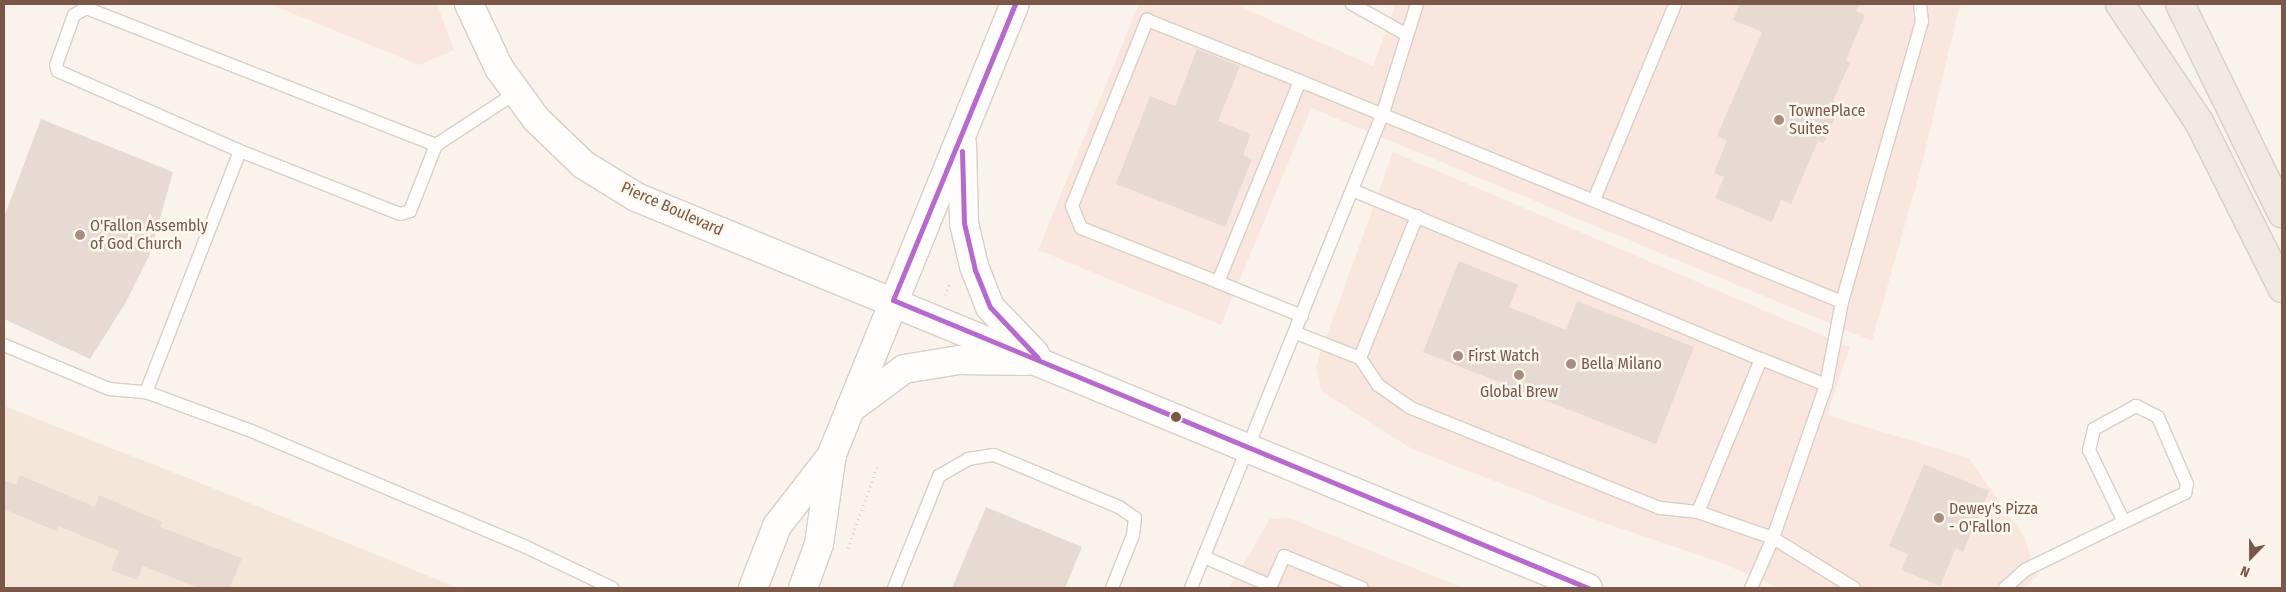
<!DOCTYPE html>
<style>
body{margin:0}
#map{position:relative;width:2286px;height:592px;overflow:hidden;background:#f9f3ec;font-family:"Fira Sans Condensed",sans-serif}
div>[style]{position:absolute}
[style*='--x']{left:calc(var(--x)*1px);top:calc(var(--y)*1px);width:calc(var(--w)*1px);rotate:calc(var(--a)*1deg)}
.residential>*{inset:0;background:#f4e7da}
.commercial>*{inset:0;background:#f9e7df}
.building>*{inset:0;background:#e6dad3}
.path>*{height:3px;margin-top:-1.5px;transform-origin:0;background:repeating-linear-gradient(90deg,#dcd1cd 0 1px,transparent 0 5px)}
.roads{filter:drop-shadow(1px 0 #d8cec8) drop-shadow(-1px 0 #d8cec8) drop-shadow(0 1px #d8cec8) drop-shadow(0 -1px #d8cec8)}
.service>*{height:12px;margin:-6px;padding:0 6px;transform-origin:6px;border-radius:6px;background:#fefdfc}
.tertiary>*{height:28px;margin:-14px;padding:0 14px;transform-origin:14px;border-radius:14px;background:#fefdfc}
.motorway>*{height:28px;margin:-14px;padding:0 14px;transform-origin:14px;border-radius:14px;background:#f3e8e4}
.bus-1>*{height:5px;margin:-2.5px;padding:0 2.5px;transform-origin:2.5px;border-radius:2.5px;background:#b869cd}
.dots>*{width:14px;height:14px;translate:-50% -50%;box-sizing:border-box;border:2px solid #fff8ef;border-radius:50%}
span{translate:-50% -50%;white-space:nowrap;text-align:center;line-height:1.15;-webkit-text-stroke:5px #fff8ef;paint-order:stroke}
.poi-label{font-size:16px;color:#7b5748}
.left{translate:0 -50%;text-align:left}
.street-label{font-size:16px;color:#7b5748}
.frame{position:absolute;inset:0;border:5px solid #7b5748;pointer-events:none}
.north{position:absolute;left:2226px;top:532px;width:50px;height:50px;-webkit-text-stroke:4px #fff8ef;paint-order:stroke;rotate:202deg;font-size:14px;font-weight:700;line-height:20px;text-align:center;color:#7b5748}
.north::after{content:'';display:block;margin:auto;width:18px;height:22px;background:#7b5748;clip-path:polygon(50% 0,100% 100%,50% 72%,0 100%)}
</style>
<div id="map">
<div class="residential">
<i style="clip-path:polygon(4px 406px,193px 480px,458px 588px,4px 588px)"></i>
</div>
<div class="commercial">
<i style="clip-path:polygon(270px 4px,437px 4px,454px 50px,419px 65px)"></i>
<i style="clip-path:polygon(1139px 4px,1235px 4px,1373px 66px,1396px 4px,1960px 4px,1922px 164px,1872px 341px,1311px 108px,1221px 325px,1038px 250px)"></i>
<i style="clip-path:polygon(1393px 152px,1850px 347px,1827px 415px,1969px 458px,2025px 538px,2037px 576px,2025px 588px,1780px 588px,1719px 562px,1590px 518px,1412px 449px,1321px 391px,1316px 366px)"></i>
<i style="clip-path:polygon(1290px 518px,1463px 588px,1229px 588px,1270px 519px)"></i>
</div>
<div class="building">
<i style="clip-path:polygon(1740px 4px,1860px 4px,1856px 11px,1865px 15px,1846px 60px,1850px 63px,1833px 101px,1841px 104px,1824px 143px,1818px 141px,1791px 204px,1781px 200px,1772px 222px,1715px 198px,1724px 177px,1714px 173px,1727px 140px,1717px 136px,1762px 32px,1733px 20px)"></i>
<i style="clip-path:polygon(1197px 49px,1240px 66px,1218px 121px,1251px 134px,1243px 155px,1252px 159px,1225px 227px,1116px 184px,1150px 96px,1175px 106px)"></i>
<i style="clip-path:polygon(41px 119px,173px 172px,150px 254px,126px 302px,90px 359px,4px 319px,4px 217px)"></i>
<i style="clip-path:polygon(1459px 261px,1518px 285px,1509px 307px,1566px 330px,1577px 301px,1694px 347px,1656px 444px,1423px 352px)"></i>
<i style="clip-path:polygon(1924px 464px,1989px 491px,1963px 552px,1956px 548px,1940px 586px,1901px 570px,1908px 554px,1889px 546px)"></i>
<i style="clip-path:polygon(20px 475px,95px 507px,99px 495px,162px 522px,160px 527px,242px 558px,230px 588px,199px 588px,143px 566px,137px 580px,111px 570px,119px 551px,58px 526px,56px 531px,4px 509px,4px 480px,16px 485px)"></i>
<i style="clip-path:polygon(986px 507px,1082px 547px,1065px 588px,952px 588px)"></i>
</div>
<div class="path">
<i style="--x:945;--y:295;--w:14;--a:-69"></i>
<i style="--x:848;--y:548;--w:86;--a:-70.3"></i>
</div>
<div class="roads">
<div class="service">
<i style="--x:1352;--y:4;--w:63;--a:29.4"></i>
<i style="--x:517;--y:92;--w:97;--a:146.8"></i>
<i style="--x:436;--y:145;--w:71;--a:111.5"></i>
<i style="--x:410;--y:211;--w:10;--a:163"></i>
<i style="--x:400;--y:214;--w:172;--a:-158.5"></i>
<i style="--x:240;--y:151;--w:259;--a:111.3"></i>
<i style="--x:146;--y:392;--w:115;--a:20.3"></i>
<i style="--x:254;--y:432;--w:293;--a:22.9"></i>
<i style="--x:524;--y:546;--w:98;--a:25.5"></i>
<i style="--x:240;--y:151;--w:199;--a:-156.3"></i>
<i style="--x:58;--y:71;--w:6;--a:-108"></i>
<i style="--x:56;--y:65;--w:53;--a:-70.2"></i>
<i style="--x:74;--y:15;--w:14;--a:-30"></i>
<i style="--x:86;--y:8;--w:376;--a:21.4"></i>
<i style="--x:1352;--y:190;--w:443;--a:22.5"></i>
<i style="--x:1594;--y:200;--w:212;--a:-67.5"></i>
<i style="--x:1218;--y:282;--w:147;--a:-158.5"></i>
<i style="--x:1081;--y:228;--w:24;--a:-112"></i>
<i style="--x:1072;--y:206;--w:201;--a:-68"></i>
<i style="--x:1147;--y:20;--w:165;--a:21.7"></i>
<i style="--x:1842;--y:302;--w:85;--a:100.9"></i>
<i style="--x:1826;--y:385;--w:162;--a:109.1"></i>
<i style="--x:1773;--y:538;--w:95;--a:31.7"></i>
<i style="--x:1302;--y:316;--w:91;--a:-158"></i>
<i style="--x:1218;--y:282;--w:217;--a:-67.8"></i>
<i style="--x:1300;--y:81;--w:585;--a:22.18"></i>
<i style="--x:1842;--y:302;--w:292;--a:-74.1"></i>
<i style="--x:1922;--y:21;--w:17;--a:-97"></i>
<i style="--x:1296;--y:333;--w:69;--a:21.3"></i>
<i style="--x:1360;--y:358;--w:32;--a:56"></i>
<i style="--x:1378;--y:385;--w:40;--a:34.9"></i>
<i style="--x:1411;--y:408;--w:268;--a:21.9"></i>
<i style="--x:1660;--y:508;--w:38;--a:6"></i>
<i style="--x:1698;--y:512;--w:79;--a:19.1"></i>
<i style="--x:1773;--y:538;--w:55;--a:113.7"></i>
<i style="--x:4;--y:345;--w:114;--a:22.7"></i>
<i style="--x:109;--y:389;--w:37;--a:5"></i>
<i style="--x:1360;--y:358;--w:153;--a:-68.1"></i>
<i style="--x:1698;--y:512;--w:165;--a:-67.6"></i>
<i style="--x:1761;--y:359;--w:70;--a:21.8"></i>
<i style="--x:1204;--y:557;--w:73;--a:23.4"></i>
<i style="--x:894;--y:588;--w:121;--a:-68.1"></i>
<i style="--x:939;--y:476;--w:34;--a:-30"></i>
<i style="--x:968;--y:459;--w:26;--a:-9"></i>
<i style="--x:994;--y:455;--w:135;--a:22.6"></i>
<i style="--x:1119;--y:507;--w:19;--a:35"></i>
<i style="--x:1135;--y:518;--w:17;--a:97"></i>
<i style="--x:1133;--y:535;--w:57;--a:111.6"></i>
<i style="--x:1191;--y:588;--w:512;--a:-67.99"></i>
<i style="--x:1383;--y:113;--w:114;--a:-72.7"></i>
<i style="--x:1270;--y:588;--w:35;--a:-66"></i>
<i style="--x:1284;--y:556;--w:84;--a:22.3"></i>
<i style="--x:2005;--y:588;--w:27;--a:-42"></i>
<i style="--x:2025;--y:570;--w:110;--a:-25.9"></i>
<i style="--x:2124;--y:522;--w:68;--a:-25.4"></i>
<i style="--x:2185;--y:493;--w:9;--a:-77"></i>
<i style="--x:2187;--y:484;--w:73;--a:-113.4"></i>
<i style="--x:2158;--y:417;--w:25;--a:-153"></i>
<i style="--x:2136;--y:406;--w:48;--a:151.3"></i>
<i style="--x:2094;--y:429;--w:22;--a:103"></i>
<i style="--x:2089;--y:450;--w:80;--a:64.1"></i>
</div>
<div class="tertiary">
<i style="--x:469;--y:4;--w:71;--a:64.9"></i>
<i style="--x:499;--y:68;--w:63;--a:54"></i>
<i style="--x:536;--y:119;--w:66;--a:43.8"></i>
<i style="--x:584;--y:165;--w:61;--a:31.6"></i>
<i style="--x:636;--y:197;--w:1029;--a:22.33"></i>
<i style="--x:962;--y:144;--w:79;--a:88.5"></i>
<i style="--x:964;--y:223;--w:44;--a:76.9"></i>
<i style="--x:974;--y:266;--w:44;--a:68.7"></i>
<i style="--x:990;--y:307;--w:65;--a:46.2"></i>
<i style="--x:850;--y:409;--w:67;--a:-36.5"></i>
<i style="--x:904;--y:369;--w:56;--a:-9.3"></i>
<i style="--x:959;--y:360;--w:68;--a:0.8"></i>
<i style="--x:753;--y:588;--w:66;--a:-68.8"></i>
<i style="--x:777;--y:526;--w:90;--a:-52.2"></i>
<i style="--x:803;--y:588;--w:47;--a:-70"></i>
<i style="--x:819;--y:544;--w:91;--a:-81.8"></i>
<i style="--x:832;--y:454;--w:486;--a:-67.9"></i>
</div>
<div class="motorway">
<i style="--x:2120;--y:4;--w:142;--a:56.2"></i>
<i style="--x:2199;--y:122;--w:186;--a:63.4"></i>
<i style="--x:2180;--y:4;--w:233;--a:64"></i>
</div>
</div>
<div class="bus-1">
<i style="--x:1015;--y:4;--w:320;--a:112.4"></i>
<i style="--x:893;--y:300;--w:752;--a:22.51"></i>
<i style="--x:962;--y:151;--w:72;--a:88.4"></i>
<i style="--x:964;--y:223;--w:48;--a:76.8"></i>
<i style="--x:975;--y:270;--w:40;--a:68"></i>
<i style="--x:990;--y:307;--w:70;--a:46.7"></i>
</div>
<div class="dots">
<i style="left:1779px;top:120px;background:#a78e81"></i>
<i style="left:80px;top:235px;background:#a78e81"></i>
<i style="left:1458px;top:356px;background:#a78e81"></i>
<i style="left:1571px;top:364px;background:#a78e81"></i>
<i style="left:1519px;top:375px;background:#a78e81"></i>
<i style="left:1176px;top:417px;background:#7b5748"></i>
<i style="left:1939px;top:518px;background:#a78e81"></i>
</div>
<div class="poi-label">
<span class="left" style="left:1789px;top:120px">TownePlace<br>Suites</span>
<span class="left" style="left:90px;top:235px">O'Fallon Assembly<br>of God Church</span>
<span class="left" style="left:1468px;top:356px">First Watch</span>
<span class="left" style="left:1581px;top:364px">Bella Milano</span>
<span style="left:1519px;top:392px">Global Brew</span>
<span class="left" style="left:1949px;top:518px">Dewey's Pizza<br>- O'Fallon</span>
</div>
<div class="street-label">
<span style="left:672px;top:209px;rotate:24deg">Pierce Boulevard</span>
</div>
<div class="frame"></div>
<div class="north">N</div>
</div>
